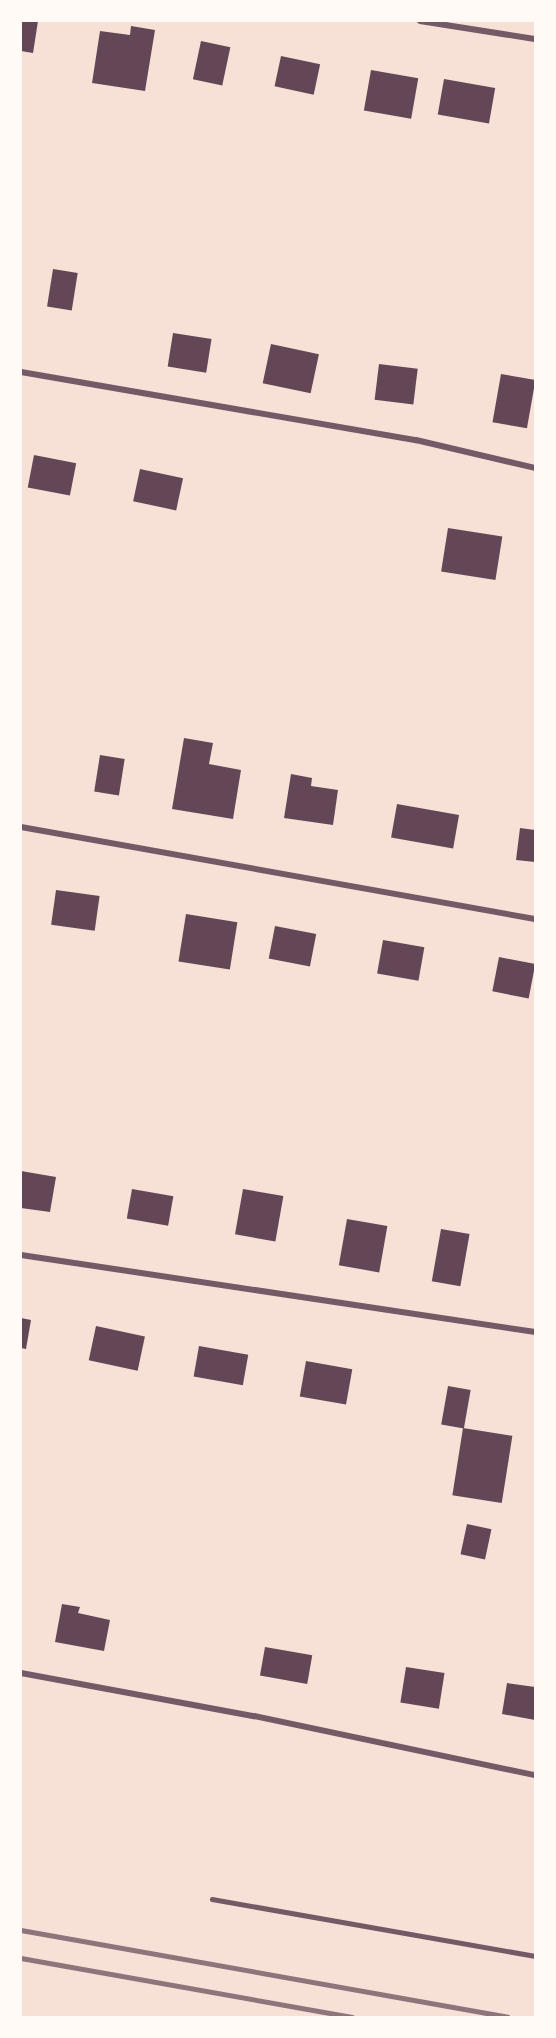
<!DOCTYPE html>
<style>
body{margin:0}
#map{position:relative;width:556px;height:2038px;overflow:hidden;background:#f7e1d7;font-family:Rubik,sans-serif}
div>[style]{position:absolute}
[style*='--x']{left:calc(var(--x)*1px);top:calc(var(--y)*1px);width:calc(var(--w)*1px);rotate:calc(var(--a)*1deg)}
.building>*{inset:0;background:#644757;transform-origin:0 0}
.service>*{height:4.5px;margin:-2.25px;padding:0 2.25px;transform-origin:2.25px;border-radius:2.25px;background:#755966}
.minor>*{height:6px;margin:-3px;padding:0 3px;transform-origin:3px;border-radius:3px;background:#755966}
.rail>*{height:4.5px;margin:-2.25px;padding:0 2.25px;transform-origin:2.25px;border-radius:2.25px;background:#8f747c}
span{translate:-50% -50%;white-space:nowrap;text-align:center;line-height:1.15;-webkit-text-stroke:5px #fffaf5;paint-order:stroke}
.frame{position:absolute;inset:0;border:22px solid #fffaf5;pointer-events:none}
</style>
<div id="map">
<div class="building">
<i style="clip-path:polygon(21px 21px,38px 21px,33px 53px,21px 51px)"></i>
<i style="clip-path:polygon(131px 26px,155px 30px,145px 91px,92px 83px,100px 31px,130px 35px)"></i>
<i style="left:201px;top:41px;width:30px;height:39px;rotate:12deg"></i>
<i style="left:281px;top:56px;width:40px;height:31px;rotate:12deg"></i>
<i style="left:371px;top:70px;width:48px;height:41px;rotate:10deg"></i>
<i style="left:444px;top:79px;width:52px;height:36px;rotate:10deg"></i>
<i style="left:53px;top:269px;width:25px;height:38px;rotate:9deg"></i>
<i style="left:173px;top:333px;width:39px;height:34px;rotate:9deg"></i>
<i style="left:271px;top:344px;width:49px;height:40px;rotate:12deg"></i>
<i style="left:379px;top:364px;width:39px;height:36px;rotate:7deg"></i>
<i style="left:501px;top:374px;width:35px;height:49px;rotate:10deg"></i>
<i style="left:34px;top:455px;width:43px;height:33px;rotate:11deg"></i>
<i style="left:140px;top:469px;width:44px;height:33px;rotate:12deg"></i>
<i style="left:448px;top:528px;width:55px;height:44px;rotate:9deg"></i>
<i style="clip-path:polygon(184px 738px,213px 743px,209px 764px,241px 770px,233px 819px,172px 809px)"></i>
<i style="left:100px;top:755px;width:25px;height:37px;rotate:9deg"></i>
<i style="clip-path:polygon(291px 774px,312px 778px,311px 786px,338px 790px,333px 825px,284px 818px)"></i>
<i style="left:397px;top:804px;width:63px;height:34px;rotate:10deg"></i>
<i style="clip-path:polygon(520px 828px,535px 830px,535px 862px,516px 860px)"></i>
<i style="left:56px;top:890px;width:44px;height:35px;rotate:8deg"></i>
<i style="left:186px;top:914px;width:52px;height:48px;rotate:9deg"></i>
<i style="left:275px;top:926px;width:42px;height:33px;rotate:11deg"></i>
<i style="left:383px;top:940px;width:42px;height:34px;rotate:10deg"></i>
<i style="left:499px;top:957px;width:37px;height:35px;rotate:11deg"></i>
<i style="clip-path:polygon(21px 1171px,56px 1177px,50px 1212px,21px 1208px)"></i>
<i style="left:132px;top:1189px;width:42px;height:30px;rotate:10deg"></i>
<i style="left:243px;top:1189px;width:41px;height:46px;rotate:10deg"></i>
<i style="left:347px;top:1219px;width:41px;height:47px;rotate:10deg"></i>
<i style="left:441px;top:1229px;width:29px;height:53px;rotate:10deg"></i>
<i style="clip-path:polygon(21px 1318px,31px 1320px,26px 1349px,21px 1348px)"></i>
<i style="left:96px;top:1326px;width:50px;height:35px;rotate:12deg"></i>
<i style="left:199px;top:1346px;width:50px;height:31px;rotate:10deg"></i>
<i style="left:306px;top:1361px;width:47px;height:36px;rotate:10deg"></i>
<i style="left:448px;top:1386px;width:23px;height:39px;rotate:10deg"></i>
<i style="left:463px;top:1428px;width:50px;height:68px;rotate:9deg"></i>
<i style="left:467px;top:1524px;width:25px;height:31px;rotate:12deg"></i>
<i style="clip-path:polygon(62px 1604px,80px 1607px,78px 1613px,110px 1620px,104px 1651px,55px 1642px)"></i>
<i style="left:265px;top:1647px;width:48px;height:29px;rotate:10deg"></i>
<i style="left:406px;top:1667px;width:39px;height:36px;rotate:9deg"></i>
<i style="clip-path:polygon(507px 1683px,535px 1687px,535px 1720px,502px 1714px)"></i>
</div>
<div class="service">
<i style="--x:212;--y:1899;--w:328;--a:10"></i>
</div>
<div class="minor">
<i style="--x:420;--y:21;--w:116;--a:8.9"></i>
<i style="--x:21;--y:372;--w:401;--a:9.8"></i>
<i style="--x:416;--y:440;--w:122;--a:13.2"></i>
<i style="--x:21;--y:827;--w:522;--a:10.15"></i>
<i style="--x:21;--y:1255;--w:520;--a:8.52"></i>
<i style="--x:21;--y:1673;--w:237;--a:10.5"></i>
<i style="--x:254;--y:1716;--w:287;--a:11.9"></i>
</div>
<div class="rail">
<i style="--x:21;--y:1930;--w:494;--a:10.1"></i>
<i style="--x:21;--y:1958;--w:336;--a:10.1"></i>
</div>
<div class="frame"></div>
</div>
